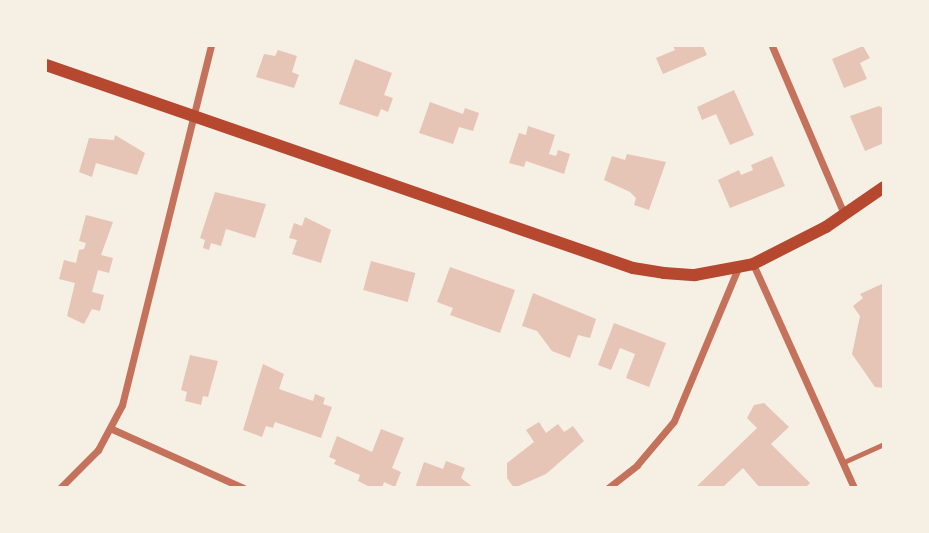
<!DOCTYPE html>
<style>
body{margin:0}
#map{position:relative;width:929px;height:533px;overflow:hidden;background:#f6efe4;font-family:Figtree,sans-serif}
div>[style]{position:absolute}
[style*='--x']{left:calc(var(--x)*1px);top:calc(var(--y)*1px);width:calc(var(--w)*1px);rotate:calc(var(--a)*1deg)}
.building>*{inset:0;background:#e6c5b7;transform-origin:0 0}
.service>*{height:4.5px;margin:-2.25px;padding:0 2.25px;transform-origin:2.25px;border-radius:2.25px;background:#c5725c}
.minor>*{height:7px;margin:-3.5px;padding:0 3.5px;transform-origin:3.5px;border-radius:3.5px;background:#c5725c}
.secondary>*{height:12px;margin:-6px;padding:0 6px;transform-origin:6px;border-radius:6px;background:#b5482f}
span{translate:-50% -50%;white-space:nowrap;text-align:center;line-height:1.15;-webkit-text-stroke:7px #f6efe4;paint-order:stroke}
.frame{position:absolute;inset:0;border:47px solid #f6efe4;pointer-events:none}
</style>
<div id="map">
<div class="building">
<i style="clip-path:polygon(673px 46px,703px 46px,707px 55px,663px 74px,656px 58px,675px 50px)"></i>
<i style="clip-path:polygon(863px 46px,870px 58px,860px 63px,867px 79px,844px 88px,832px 59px)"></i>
<i style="clip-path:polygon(278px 50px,297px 56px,292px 72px,299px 75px,294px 88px,256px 77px,264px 54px,275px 56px)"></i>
<i style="clip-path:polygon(355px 59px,392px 73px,384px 95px,393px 98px,388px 112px,381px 109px,378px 117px,339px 104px)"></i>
<i style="clip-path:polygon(734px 90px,754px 135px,730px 145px,716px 114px,702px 120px,697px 107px)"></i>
<i style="clip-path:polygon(430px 102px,463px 114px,465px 108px,479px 113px,473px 131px,459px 127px,453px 144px,419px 133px)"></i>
<i style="clip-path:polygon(879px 106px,884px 109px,884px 143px,865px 151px,850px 116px)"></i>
<i style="clip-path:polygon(528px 126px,555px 135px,549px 154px,556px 156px,558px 150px,570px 154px,564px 174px,526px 161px,524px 167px,509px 163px,519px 133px,526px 135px)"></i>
<i style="clip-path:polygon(115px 135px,145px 153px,137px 175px,96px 163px,92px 177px,79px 172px,89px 138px,114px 140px)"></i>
<i style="clip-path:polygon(627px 154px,666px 162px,649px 210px,634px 205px,636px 198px,630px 192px,604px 180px,612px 156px,625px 160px)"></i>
<i style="clip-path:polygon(772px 156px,785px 186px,730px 208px,718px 180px,739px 170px,741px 175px,753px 170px,751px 165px)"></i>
<i style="clip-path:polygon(215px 192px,266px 204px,255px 238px,226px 229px,221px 246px,211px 243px,209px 250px,203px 248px,205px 240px,200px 238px)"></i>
<i style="clip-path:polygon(86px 215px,113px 222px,101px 255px,113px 258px,109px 273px,98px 270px,92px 292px,104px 295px,100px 311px,92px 309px,84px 324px,67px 316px,75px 283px,59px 279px,64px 260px,76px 263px,79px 250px,84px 249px,86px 243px,79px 241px)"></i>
<i style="clip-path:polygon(305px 217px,331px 230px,321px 263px,292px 254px,297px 240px,289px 238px,294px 223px,302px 226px)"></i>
<i style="left:371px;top:261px;width:46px;height:30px;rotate:15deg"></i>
<i style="clip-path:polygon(450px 267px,515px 290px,500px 333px,450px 315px,453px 308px,437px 302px)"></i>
<i style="clip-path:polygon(884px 283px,884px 388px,875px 387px,852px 354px,860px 316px,853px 306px,863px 298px,860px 294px)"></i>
<i style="clip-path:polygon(533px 293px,596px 319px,590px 338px,578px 335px,570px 358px,552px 351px,537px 331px,522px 326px)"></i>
<i style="clip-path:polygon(614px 323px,666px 343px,649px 387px,626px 378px,635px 354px,620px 348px,611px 370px,598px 365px)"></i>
<i style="clip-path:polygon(190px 355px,218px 361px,208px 397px,203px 396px,201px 405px,185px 401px,187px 392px,181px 390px)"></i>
<i style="clip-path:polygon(263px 364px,284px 374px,279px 389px,313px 401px,315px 394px,325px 398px,323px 404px,332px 407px,321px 438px,275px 422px,273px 428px,266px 426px,262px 437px,243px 430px)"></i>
<i style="clip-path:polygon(764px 403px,789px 427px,771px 444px,810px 483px,805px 488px,760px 488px,743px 468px,722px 488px,695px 488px,757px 428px,747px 418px,754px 405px)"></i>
<i style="clip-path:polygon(539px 422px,546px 433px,558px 424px,564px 432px,573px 426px,584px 441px,546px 474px,514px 488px,507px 478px,507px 463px,534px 442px,526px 430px)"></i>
<i style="clip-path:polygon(381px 429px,404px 438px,392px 468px,401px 472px,395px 487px,384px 482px,382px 488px,372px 488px,358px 481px,360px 475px,334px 464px,336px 460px,329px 457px,337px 436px,372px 452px)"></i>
<i style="clip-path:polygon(446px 461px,465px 468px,461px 478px,474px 488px,415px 488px,424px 462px,443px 469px)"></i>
</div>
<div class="service">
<i style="--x:844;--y:462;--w:44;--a:-24.2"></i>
</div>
<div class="minor">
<i style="--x:772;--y:46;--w:183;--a:66.8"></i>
<i style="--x:753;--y:264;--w:246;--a:65.7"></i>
<i style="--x:112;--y:429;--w:144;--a:24.2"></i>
<i style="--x:60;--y:488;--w:54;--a:-45"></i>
<i style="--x:98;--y:450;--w:51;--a:-61.9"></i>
<i style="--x:122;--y:405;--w:370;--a:-76.1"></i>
<i style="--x:608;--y:488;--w:37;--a:-38"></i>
<i style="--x:637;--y:465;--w:57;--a:-49.9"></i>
<i style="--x:674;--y:421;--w:166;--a:-67.3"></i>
</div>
<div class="secondary">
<i style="--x:46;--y:65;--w:621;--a:19.08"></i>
<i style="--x:633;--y:268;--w:31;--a:9"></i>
<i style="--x:664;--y:273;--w:31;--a:4"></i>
<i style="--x:695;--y:275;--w:59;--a:-10.7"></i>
<i style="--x:753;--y:264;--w:82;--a:-26.9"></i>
<i style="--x:826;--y:227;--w:70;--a:-34.6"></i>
</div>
<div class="frame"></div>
</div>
